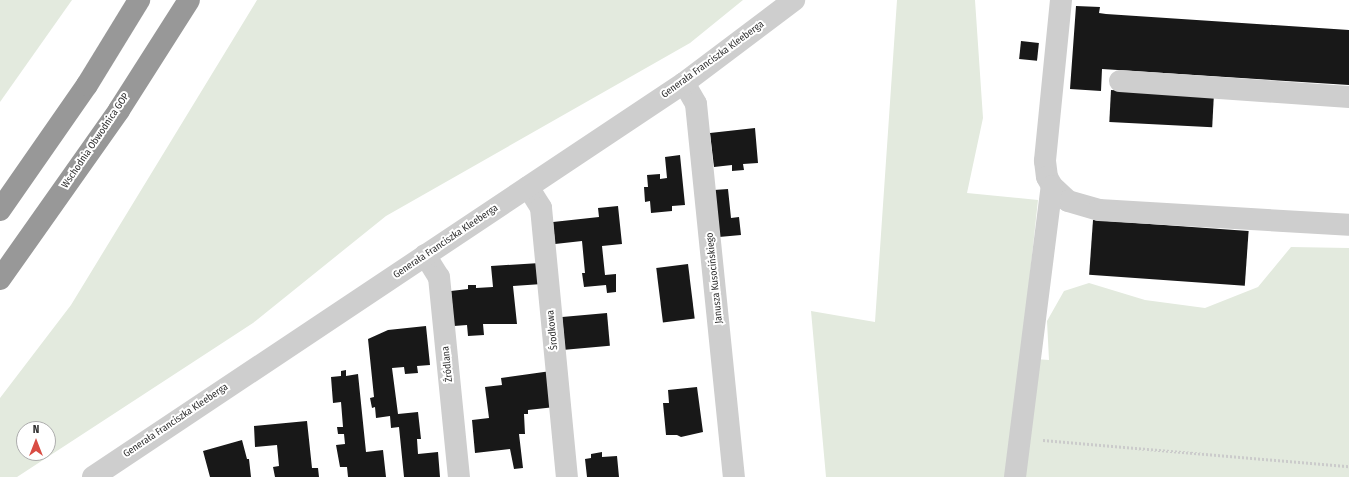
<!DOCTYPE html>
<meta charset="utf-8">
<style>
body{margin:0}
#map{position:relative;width:1349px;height:477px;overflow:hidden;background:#fff;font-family:"Fira Sans Condensed",sans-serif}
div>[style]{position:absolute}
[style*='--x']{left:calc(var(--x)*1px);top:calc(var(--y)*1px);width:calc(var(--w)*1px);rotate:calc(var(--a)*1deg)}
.green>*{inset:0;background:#e3eade}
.building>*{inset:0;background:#181818;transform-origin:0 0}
.path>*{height:2.5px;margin-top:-1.25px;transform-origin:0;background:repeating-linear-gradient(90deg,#cbcbcb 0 2px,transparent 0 4px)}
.minor>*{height:22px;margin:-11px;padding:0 11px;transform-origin:11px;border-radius:11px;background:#cecece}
.highway>*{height:22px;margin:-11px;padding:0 11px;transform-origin:11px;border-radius:11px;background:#989898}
span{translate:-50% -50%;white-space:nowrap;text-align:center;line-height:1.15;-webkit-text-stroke:4px #fff;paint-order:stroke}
.street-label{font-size:10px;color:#313131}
.north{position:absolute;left:16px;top:421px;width:40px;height:40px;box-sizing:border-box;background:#fff;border:1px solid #adadad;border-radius:50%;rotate:0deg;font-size:11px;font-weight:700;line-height:16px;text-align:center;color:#313131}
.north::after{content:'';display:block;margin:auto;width:14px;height:18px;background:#d94c43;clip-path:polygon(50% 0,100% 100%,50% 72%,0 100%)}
</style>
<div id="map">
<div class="green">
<i style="clip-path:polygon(0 0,72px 0,0 102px)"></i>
<i style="clip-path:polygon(evenodd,257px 0,743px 0,690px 43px,386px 216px,253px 323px,17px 477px,0 477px,0 398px,71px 305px,257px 0,24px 429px,48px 429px,48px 453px,24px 453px,24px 429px)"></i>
<i style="clip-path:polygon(897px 0,975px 0,983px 118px,967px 193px,1038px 200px,1021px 358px,1049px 360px,1047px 321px,1064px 291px,1089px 283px,1145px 300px,1205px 308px,1258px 287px,1291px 247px,1349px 248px,1349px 477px,826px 477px,811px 311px,875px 322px)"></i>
</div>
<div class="building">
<i style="clip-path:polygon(1076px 6px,1100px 7px,1099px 13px,1106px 14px,1349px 30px,1349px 85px,1102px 69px,1101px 91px,1070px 89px)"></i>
<i style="left:1021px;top:41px;width:18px;height:18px;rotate:6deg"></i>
<i style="left:1111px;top:90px;width:103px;height:32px;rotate:3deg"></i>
<i style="clip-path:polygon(755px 128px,758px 163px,743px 164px,744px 170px,732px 171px,732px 165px,714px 167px,710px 133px)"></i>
<i style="clip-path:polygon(680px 155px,685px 205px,672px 206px,672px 211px,651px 213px,650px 201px,645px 202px,644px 187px,648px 187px,647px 175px,660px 174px,660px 179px,667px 178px,665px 157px)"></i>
<i style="clip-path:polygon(728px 189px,731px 218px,739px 217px,741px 235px,719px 237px,714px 190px)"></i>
<i style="clip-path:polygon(618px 206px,622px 244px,602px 246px,605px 275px,616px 274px,616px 292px,607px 293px,606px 285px,584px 287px,582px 273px,585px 273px,582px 241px,555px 244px,553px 222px,599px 217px,598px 208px)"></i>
<i style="left:1093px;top:220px;width:156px;height:55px;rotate:4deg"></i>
<i style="clip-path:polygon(540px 263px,542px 284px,513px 286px,517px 324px,483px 324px,484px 335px,468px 336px,467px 325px,454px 326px,451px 291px,468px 289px,468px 285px,476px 285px,476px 288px,493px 287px,491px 266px)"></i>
<i style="left:688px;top:264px;width:55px;height:32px;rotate:83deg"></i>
<i style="left:607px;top:313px;width:33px;height:45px;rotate:85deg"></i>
<i style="clip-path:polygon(426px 326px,430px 365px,417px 366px,418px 373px,405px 374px,404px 367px,392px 368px,398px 414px,418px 412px,421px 439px,417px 439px,418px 454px,438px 452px,440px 477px,404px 477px,399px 427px,391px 428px,390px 416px,376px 418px,375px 407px,372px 408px,370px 398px,374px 397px,368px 339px,388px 330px)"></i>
<i style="clip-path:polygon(346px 370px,346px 376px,358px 374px,366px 452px,383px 450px,386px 477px,348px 477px,347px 467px,340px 467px,336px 445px,345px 444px,344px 434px,338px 434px,337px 427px,343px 427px,341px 402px,333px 403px,331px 377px,341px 376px,341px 371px)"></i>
<i style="clip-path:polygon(551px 371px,555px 407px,528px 410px,528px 414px,524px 414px,525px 434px,519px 434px,523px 468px,514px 469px,510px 449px,475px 453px,472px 420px,489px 418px,485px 387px,502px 385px,501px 378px)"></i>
<i style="clip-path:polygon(697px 387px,703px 432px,681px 437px,677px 435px,666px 435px,663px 403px,669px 403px,668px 390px)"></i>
<i style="clip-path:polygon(307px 421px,312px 468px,318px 468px,319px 477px,275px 477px,273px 467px,279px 466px,277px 445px,255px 447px,254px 426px)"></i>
<i style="clip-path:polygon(242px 440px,247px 459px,249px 459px,251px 477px,210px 477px,203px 451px)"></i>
<i style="clip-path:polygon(602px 452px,602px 457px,617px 456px,619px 477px,587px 477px,585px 459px,591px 458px,591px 454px)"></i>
</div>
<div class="path">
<i style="--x:1043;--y:440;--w:307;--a:4.9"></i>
</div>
<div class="minor">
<i style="--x:1061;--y:0;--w:162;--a:95.7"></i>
<i style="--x:1045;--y:161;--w:16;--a:83"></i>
<i style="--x:1047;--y:177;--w:10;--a:61"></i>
<i style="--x:1052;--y:186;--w:22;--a:43"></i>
<i style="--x:1068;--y:201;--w:32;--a:16"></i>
<i style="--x:1099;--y:210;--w:250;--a:3.4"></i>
<i style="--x:1120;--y:81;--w:230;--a:4"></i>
<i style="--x:684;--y:83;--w:24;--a:60"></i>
<i style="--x:696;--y:104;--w:375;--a:84.2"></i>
<i style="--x:528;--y:187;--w:25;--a:58"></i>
<i style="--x:541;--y:208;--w:270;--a:84.5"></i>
<i style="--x:425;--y:255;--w:26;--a:58"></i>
<i style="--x:439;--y:277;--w:201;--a:84.3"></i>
<i style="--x:93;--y:477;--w:710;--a:-33.69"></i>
<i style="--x:684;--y:83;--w:138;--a:-37"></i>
<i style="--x:1015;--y:477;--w:293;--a:-82.8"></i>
</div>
<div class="highway">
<i style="--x:0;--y:210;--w:152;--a:-55.2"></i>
<i style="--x:87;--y:85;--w:100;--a:-58.5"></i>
<i style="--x:0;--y:279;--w:207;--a:-54.8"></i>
<i style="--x:119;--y:110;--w:130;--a:-57.5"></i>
</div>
<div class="street-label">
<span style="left:713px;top:60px;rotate:-36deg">Generała Franciszka Kleeberga</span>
<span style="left:96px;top:141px;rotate:-56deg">Wschodnia Obwodnica GOP</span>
<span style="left:446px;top:242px;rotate:-34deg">Generała Franciszka Kleeberga</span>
<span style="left:715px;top:278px;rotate:-96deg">Janusza Kusocińskiego</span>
<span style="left:553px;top:330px;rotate:-96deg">Środkowa</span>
<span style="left:448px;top:364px;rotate:-96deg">Źródlana</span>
<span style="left:176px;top:421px;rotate:-34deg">Generała Franciszka Kleeberga</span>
</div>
<div class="north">N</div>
</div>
